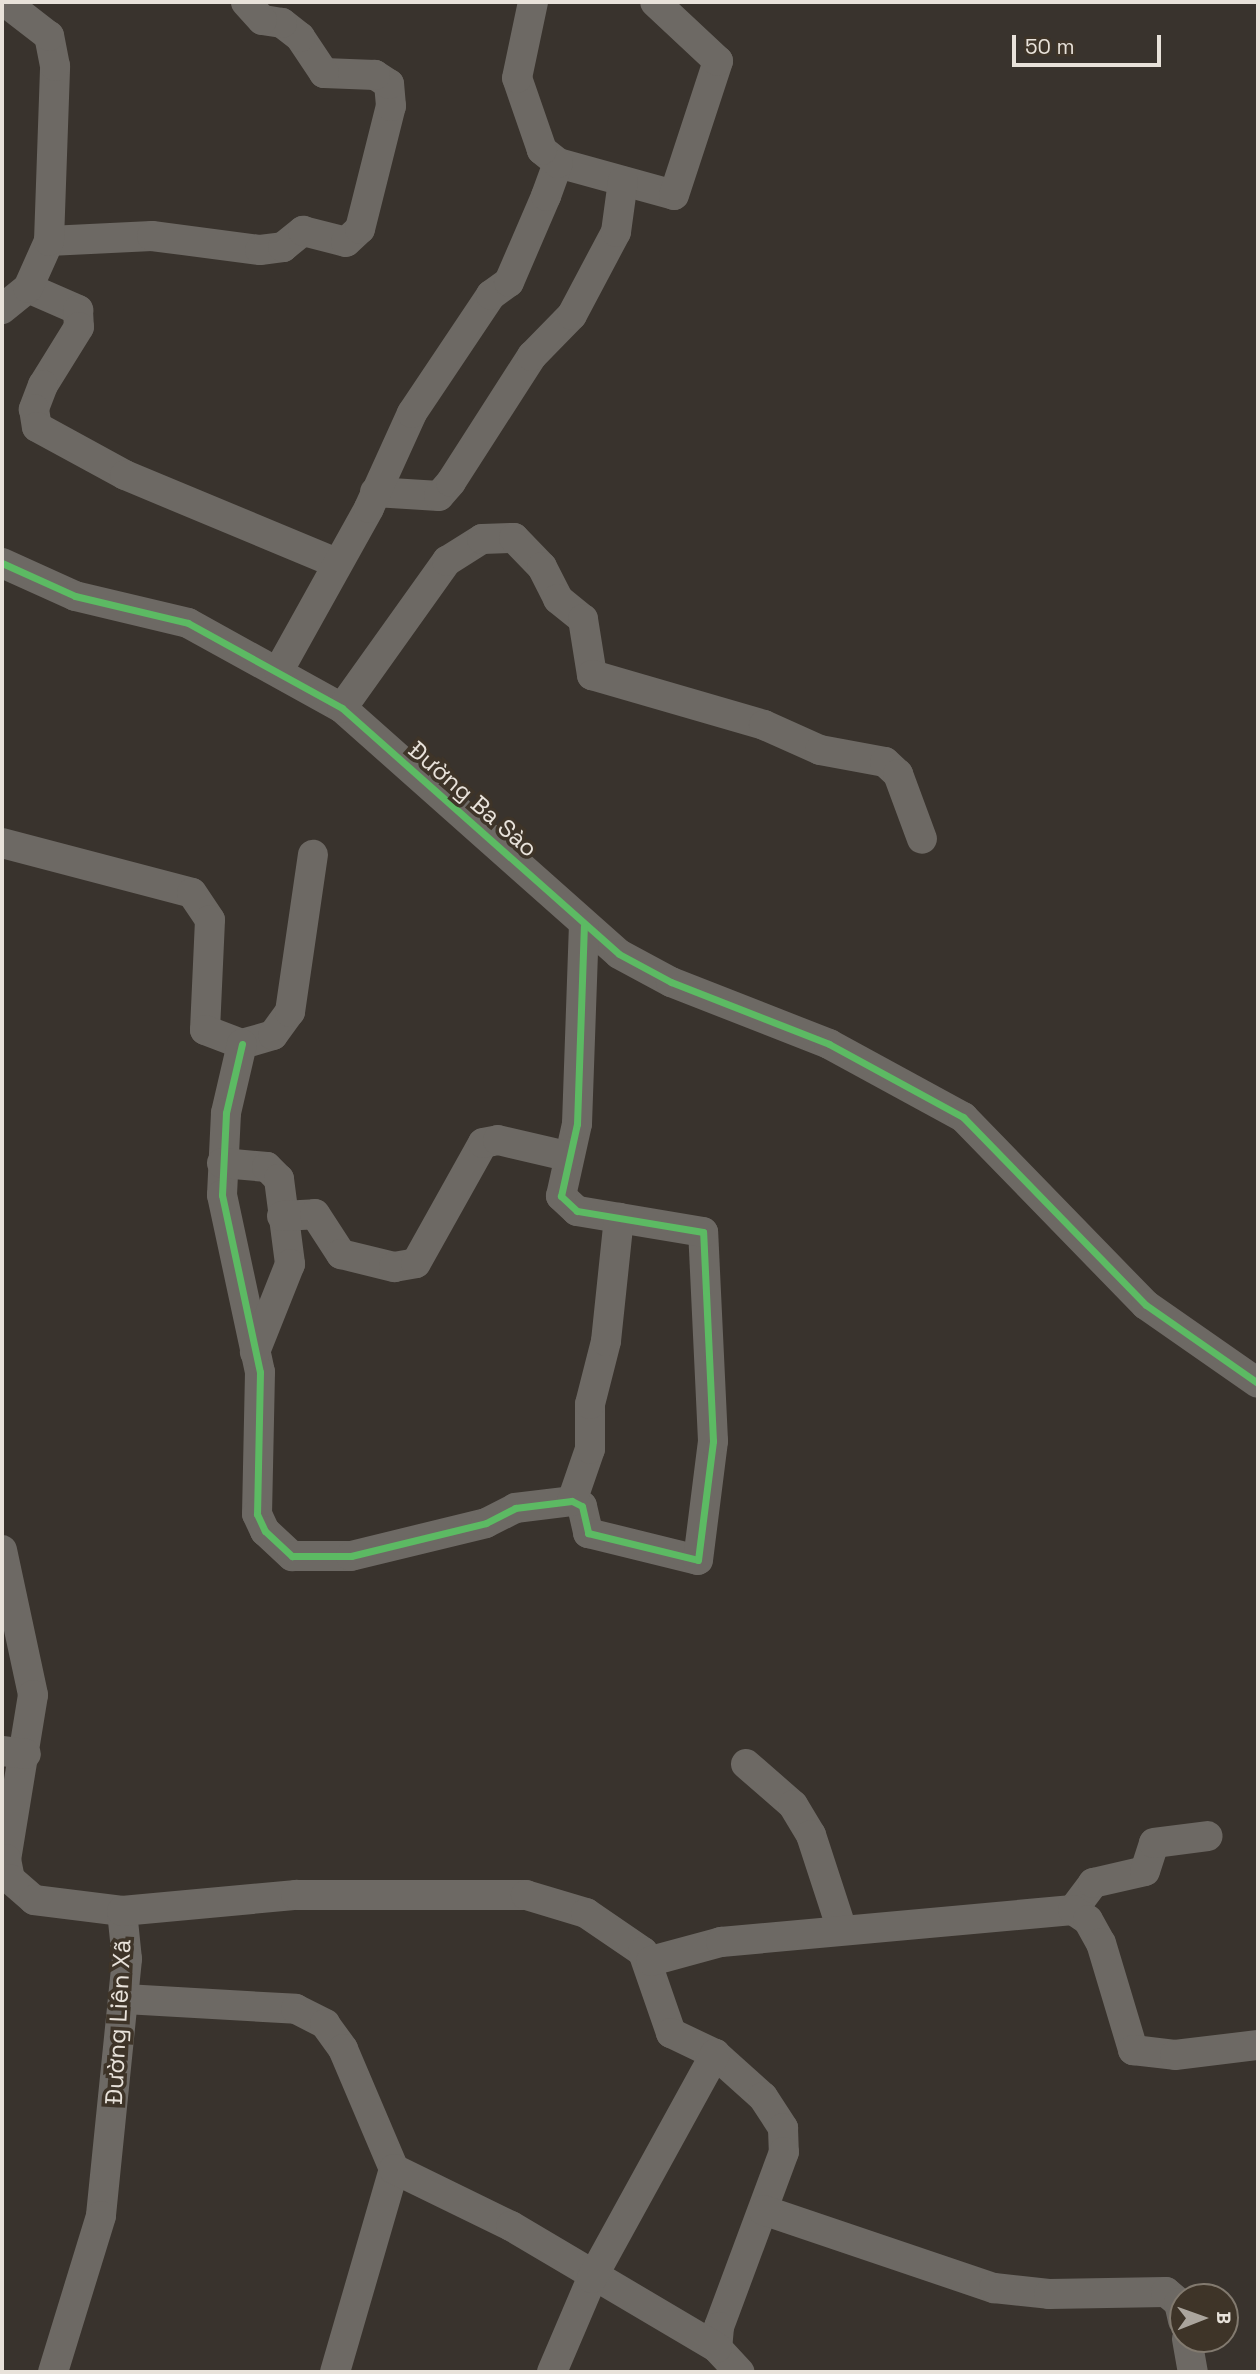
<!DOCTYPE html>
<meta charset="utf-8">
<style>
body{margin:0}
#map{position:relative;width:1260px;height:2374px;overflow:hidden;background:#39332d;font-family:"Space Grotesk",sans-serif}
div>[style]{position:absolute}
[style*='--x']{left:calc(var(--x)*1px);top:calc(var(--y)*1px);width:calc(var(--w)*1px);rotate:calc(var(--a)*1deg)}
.minor>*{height:30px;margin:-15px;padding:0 15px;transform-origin:15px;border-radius:15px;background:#6d6964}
.cycleway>*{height:7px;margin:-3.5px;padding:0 3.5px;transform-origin:3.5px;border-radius:3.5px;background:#5cba63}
span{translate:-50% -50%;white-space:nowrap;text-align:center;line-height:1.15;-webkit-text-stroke:7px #3e3428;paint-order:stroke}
.street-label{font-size:24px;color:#e8e2da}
.frame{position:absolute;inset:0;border:4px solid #e8e2da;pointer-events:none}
.north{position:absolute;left:1169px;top:2283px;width:70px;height:70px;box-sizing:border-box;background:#3e3428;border:2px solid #827a6f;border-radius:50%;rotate:89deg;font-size:19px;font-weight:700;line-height:28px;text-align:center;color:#e8e2da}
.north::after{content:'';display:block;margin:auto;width:24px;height:32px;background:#aba59d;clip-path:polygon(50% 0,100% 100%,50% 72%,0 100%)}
.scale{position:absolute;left:1012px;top:35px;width:149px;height:32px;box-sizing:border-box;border:4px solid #e8e2da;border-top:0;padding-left:9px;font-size:21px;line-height:24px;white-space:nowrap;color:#e8e2da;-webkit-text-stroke:5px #3e3428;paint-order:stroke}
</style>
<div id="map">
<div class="minor">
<i style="--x:558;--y:163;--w:120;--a:15.4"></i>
<i style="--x:674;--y:195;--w:141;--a:-71.8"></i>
<i style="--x:718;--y:61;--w:86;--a:-136.9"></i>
<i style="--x:49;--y:241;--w:103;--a:-2.8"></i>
<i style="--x:152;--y:236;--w:109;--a:7.4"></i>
<i style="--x:260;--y:250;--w:23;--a:-7"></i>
<i style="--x:283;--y:247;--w:26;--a:-39"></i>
<i style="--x:303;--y:231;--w:44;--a:14.3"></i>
<i style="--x:346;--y:242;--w:19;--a:-43"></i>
<i style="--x:360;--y:229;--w:127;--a:-75.9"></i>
<i style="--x:391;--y:106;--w:22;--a:-95"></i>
<i style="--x:389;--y:84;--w:17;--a:-147"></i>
<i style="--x:375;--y:75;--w:51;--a:-177.8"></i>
<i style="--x:324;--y:73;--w:43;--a:-123.7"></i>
<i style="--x:300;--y:37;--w:23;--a:-142"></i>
<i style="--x:282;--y:23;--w:20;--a:-171"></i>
<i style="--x:262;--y:20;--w:24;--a:-132"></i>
<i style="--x:28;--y:288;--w:55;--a:23.7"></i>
<i style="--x:78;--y:310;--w:17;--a:87"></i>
<i style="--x:79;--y:327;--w:68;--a:121.8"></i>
<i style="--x:43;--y:385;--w:26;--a:111"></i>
<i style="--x:34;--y:409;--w:18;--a:81"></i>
<i style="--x:37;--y:427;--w:100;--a:28.6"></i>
<i style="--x:125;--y:475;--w:226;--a:22.6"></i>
<i style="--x:2;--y:309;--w:33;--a:-39"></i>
<i style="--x:28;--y:288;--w:51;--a:-65.9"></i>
<i style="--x:49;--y:241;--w:175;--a:-88"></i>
<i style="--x:55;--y:66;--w:31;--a:-101"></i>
<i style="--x:49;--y:36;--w:56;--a:-142.3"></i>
<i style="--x:375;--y:492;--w:64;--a:3.6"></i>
<i style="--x:439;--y:496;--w:18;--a:-49"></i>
<i style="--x:451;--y:482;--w:150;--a:-57.3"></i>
<i style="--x:532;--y:356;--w:57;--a:-45.7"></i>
<i style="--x:572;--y:315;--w:94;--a:-62.1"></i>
<i style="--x:616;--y:232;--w:51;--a:-82.2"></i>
<i style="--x:2;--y:563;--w:80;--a:24.3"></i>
<i style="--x:75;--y:596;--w:116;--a:13.4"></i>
<i style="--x:188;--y:623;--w:176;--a:28.9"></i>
<i style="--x:342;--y:708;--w:370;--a:41.6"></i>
<i style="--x:619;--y:954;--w:59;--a:28.3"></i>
<i style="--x:671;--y:982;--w:170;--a:21.4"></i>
<i style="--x:829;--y:1044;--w:153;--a:28.6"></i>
<i style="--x:963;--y:1117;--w:262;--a:45.8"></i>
<i style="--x:1146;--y:1305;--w:136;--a:34.9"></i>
<i style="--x:279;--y:670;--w:185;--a:-60.9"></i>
<i style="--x:369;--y:508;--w:104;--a:-65.6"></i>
<i style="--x:412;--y:413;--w:142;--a:-56.2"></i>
<i style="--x:491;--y:295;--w:22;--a:-36"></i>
<i style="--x:509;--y:282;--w:94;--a:-66.7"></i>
<i style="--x:546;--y:196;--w:35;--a:-70"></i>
<i style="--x:558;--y:163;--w:21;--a:-141"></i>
<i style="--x:542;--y:150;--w:76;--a:-109.1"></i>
<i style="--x:517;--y:78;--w:78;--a:-78.1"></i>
<i style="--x:342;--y:708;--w:181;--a:-54.5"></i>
<i style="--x:447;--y:561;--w:41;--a:-32.2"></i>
<i style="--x:482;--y:539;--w:32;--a:-2"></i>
<i style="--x:514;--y:538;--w:40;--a:46"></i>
<i style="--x:542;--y:567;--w:36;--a:63"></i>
<i style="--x:558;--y:599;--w:32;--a:39"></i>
<i style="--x:583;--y:619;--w:57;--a:80.9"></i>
<i style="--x:592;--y:675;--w:179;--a:16.2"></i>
<i style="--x:764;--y:725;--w:61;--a:24.1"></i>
<i style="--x:820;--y:750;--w:66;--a:10.5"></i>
<i style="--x:885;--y:762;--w:18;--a:43"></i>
<i style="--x:898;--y:774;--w:69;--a:69.7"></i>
<i style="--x:2;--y:843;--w:196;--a:14.7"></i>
<i style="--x:192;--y:893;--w:32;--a:56"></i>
<i style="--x:210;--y:920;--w:110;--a:92.6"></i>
<i style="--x:205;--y:1030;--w:40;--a:21"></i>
<i style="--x:242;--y:1044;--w:32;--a:-16"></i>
<i style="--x:273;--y:1035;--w:29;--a:-54"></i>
<i style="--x:290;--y:1012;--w:159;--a:-81.7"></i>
<i style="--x:242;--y:1044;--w:71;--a:103.1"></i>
<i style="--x:226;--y:1113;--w:82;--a:92.8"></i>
<i style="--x:222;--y:1195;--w:181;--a:77.9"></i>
<i style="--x:260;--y:1372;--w:142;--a:91.2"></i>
<i style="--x:257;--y:1514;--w:19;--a:65"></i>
<i style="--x:265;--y:1531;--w:37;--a:43"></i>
<i style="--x:292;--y:1556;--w:59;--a:0"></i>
<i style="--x:351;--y:1556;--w:139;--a:-13.7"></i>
<i style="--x:486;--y:1523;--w:33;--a:-27"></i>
<i style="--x:515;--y:1508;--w:57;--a:-7"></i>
<i style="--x:572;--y:1501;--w:11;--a:27"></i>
<i style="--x:582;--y:1506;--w:28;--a:77"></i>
<i style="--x:588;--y:1533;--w:113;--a:13.8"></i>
<i style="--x:698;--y:1560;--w:120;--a:-82.8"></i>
<i style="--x:713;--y:1441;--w:209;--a:-92.7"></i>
<i style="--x:703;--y:1232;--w:128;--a:-170.5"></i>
<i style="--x:577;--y:1211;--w:22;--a:-137"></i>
<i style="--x:561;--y:1196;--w:74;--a:-77.5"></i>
<i style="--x:577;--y:1124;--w:198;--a:-88"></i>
<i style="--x:222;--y:1163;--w:45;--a:5.1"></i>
<i style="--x:267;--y:1167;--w:17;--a:45"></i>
<i style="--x:279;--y:1179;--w:86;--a:82.6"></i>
<i style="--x:290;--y:1264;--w:95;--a:111.7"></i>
<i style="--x:282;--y:1216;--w:33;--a:-3"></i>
<i style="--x:315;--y:1214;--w:48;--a:57"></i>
<i style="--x:341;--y:1254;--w:55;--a:13.8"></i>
<i style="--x:394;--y:1267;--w:22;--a:-10"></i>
<i style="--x:416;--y:1263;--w:137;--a:-60.8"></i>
<i style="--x:483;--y:1143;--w:15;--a:-11"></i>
<i style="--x:498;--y:1140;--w:71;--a:13.1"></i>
<i style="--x:572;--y:1501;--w:55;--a:-70.9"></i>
<i style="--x:590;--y:1449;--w:45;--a:-90"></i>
<i style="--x:590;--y:1404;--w:65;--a:-75.7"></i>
<i style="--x:606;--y:1341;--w:124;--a:-84"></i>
<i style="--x:2;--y:1550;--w:148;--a:77.9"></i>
<i style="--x:33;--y:1695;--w:166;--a:99.3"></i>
<i style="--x:6;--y:1859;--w:20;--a:79"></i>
<i style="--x:10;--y:1879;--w:32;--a:41"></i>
<i style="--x:34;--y:1900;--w:89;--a:7.1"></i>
<i style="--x:122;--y:1911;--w:48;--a:84.1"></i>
<i style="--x:127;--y:1959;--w:258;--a:95.8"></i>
<i style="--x:101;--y:2216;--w:163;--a:107.1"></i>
<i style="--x:2;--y:1751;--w:24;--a:7"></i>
<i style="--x:746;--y:1764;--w:62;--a:41.1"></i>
<i style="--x:793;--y:1805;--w:35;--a:59"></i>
<i style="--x:811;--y:1835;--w:100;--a:71.9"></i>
<i style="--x:1073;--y:1910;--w:34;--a:-53"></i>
<i style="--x:1093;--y:1883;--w:53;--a:-13"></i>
<i style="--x:1145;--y:1871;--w:29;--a:-72"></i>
<i style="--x:1154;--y:1843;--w:54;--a:-7.4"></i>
<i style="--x:122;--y:1911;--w:175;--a:-5.3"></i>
<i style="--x:296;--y:1895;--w:230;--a:0"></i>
<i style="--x:526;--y:1895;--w:63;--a:16.7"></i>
<i style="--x:586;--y:1913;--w:69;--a:34.4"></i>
<i style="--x:643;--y:1952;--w:86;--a:70.9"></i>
<i style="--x:671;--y:2033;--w:49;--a:25.5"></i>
<i style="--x:715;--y:2054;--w:64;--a:41.9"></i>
<i style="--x:763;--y:2097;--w:37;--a:57"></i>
<i style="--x:783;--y:2128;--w:24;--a:88"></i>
<i style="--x:784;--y:2152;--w:187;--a:110.4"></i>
<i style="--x:719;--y:2327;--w:21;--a:95"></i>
<i style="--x:717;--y:2348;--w:33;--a:47"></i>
<i style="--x:651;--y:1961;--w:73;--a:-15.2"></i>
<i style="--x:721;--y:1942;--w:353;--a:-5.2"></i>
<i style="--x:1073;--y:1910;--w:18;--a:34"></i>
<i style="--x:1088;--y:1920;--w:26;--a:61"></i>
<i style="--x:1101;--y:1943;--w:112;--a:73.3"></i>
<i style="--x:1133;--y:2050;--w:42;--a:6.8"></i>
<i style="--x:1175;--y:2055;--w:84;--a:-6.9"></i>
<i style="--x:125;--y:1999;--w:171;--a:3.3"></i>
<i style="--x:296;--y:2009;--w:33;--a:27"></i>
<i style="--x:325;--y:2024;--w:31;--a:54"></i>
<i style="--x:343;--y:2049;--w:130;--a:67"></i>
<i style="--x:394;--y:2169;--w:211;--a:106.2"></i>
<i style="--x:394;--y:2169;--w:130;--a:26"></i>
<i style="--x:511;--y:2226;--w:239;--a:30.6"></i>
<i style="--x:763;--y:2210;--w:244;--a:18.7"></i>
<i style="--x:994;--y:2288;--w:55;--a:6.2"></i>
<i style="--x:1049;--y:2294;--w:117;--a:-1"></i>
<i style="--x:1166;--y:2292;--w:17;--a:40"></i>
<i style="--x:1179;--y:2303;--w:18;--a:77"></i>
<i style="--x:1187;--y:2339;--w:34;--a:80"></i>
<i style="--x:552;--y:2372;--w:102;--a:-66.9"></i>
<i style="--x:592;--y:2278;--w:256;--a:-61.2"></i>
</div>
<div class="cycleway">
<i style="--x:2;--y:563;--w:80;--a:24.3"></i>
<i style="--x:75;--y:596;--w:116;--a:13.4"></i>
<i style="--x:188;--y:623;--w:176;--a:28.9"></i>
<i style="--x:342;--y:708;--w:370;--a:41.6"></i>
<i style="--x:619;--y:954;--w:59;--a:28.3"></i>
<i style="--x:671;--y:982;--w:170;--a:21.4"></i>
<i style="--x:829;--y:1044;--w:153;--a:28.6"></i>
<i style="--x:963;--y:1117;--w:262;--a:45.8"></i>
<i style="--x:1146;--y:1305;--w:136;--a:34.9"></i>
<i style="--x:242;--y:1044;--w:71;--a:103.1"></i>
<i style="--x:226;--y:1113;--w:82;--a:92.8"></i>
<i style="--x:222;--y:1195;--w:181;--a:77.9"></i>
<i style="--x:260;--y:1372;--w:142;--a:91.2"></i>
<i style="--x:257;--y:1514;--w:19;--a:65"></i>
<i style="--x:265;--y:1531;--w:37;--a:43"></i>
<i style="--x:292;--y:1556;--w:59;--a:0"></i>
<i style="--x:351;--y:1556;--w:139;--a:-13.7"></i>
<i style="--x:486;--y:1523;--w:33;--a:-27"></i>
<i style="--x:515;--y:1508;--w:57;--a:-7"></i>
<i style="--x:572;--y:1501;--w:11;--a:27"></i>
<i style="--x:582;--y:1506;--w:28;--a:77"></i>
<i style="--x:588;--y:1533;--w:113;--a:13.8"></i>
<i style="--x:698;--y:1560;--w:120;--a:-82.8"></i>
<i style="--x:713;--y:1441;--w:209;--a:-92.7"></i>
<i style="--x:703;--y:1232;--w:128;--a:-170.5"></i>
<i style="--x:577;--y:1211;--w:22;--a:-137"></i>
<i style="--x:561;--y:1196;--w:74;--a:-77.5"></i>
<i style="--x:577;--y:1124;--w:198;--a:-88"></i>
</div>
<div class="street-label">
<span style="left:473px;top:799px;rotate:41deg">Đường Ba Sào</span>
<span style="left:118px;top:2022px;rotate:-87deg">Đường Liên Xã</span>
</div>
<div class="frame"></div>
<div class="north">B</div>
<div class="scale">50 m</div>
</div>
